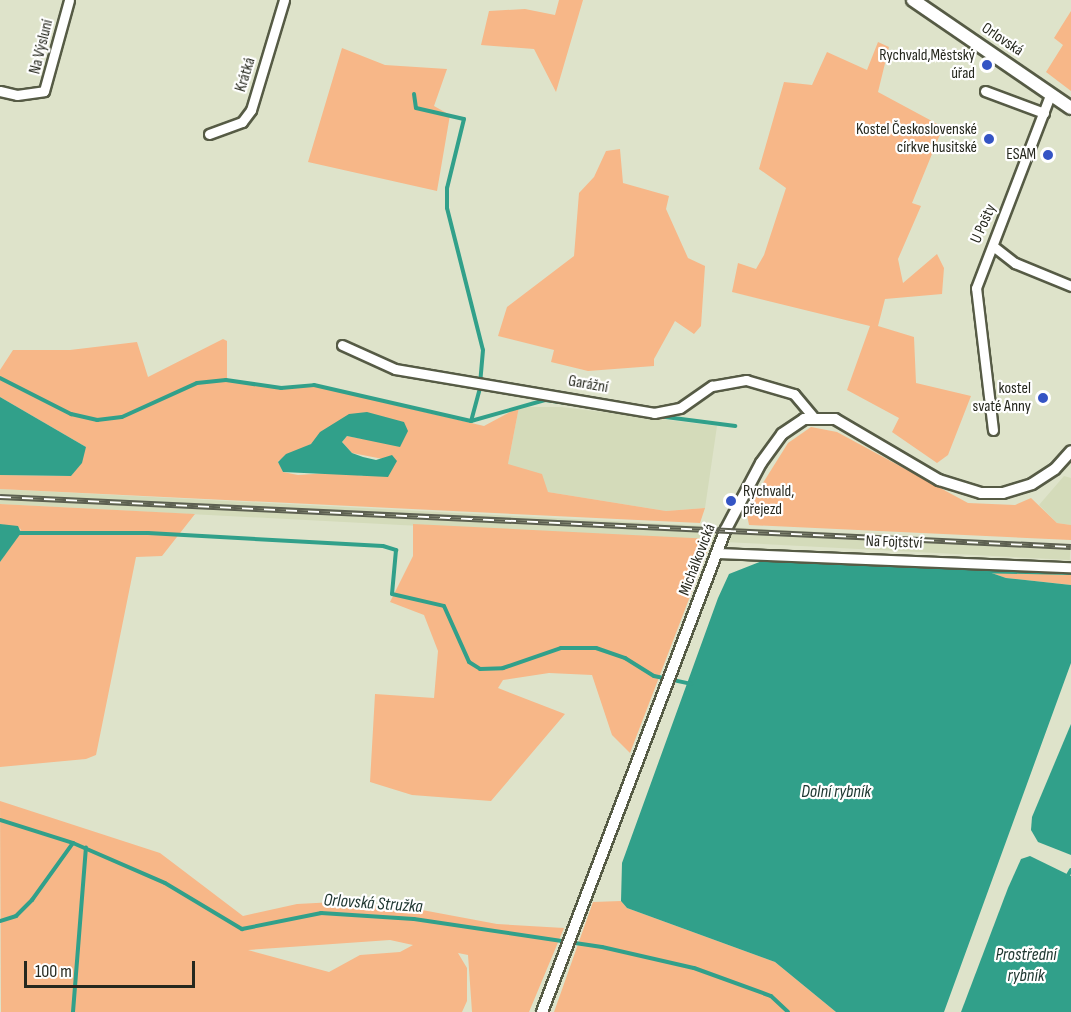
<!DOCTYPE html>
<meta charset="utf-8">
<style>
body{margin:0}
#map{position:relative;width:1071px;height:1012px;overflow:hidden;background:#dee3ca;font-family:"Sofia Sans Condensed",sans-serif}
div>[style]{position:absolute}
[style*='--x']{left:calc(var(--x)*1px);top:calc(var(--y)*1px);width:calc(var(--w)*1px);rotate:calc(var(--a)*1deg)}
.built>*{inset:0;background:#d4dbba;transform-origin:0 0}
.green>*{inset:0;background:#f7b788}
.water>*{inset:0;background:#31a08a}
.stream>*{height:4px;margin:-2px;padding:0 2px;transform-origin:2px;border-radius:2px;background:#31a08a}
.roads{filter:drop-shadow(2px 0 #565b45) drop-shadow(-2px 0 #565b45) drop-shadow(0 2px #565b45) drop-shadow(0 -2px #565b45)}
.minor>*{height:9px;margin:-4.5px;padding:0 4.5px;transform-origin:4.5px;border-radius:4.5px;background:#fff}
.tertiary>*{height:10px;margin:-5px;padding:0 5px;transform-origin:5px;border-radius:5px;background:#fff}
.secondary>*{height:12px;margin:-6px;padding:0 6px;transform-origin:6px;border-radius:6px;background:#fff}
.rail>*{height:6px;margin-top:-3px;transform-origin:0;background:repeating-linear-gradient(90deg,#fff 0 11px,#5d6051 0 22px);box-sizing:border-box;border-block:2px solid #5d6051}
.dots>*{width:16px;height:16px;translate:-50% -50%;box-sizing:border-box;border:3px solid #fff;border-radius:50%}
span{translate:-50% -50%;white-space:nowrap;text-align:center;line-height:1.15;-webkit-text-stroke:4.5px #fff;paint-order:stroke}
.street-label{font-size:16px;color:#26281e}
.poi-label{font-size:16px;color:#26281e}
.right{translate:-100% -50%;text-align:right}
.left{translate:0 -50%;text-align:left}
.water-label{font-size:18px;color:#203832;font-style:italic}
.scale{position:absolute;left:24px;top:961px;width:171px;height:27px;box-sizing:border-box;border:3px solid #26281e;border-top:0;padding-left:8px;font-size:18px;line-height:21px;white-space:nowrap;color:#26281e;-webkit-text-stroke:4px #fff;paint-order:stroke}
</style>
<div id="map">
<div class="built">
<i style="clip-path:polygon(519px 407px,561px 407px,717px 426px,705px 508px,666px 511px,548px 492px,508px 464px)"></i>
<i style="clip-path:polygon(1064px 476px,1071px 478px,1071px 525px,1057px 523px,1039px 505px)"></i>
<i style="left:0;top:489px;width:1072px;height:15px;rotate:3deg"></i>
</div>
<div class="green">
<i style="clip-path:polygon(559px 0,583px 0,556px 92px,534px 49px,481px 45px,489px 11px,525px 9px,555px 15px)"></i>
<i style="clip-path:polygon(1071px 11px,1071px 91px,1046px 72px,1063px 45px,1054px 38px)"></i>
<i style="clip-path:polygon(878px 42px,889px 47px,878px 92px,943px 127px,912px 203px,921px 206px,898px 259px,903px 283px,937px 254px,944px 268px,942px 294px,885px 299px,878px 326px,914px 337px,916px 383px,971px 396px,948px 455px,937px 463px,892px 432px,899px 418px,847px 390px,870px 326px,732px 292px,738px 263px,756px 269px,764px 255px,786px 188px,759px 169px,784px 82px,812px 85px,827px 52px,867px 70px)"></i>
<i style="clip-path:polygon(342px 48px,385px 65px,447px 69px,434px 106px,450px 115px,437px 191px,308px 162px)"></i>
<i style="clip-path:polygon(620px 149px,623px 183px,669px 196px,666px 209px,688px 258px,705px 266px,701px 326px,694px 334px,675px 321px,654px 359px,654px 366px,588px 371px,551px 362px,554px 350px,498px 336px,507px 307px,574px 256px,579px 193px,594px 177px,606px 151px)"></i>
<i style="clip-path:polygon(evenodd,223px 339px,227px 341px,227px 379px,278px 387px,314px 386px,484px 426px,519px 407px,508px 464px,542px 474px,548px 492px,666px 511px,705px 508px,700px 523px,0 489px,0 475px,71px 476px,86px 447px,0 397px,0 370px,13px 350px,70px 350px,137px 342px,148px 377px,223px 339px,404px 422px,363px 439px,347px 436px,342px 442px,352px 453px,383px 459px,362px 476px,344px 472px,298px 475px,283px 472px,278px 461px,311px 444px,404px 422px)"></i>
<i style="clip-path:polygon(811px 427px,837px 432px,968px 503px,1015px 505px,1031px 498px,1057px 523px,1071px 525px,1071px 540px,749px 525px,746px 510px,788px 443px)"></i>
<i style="clip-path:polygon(0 504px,195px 514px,162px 556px,136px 557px,96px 755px,86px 759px,0 767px,0 562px,21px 529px,0 524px)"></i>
<i style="clip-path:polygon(413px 524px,712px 539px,630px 753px,612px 735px,592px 675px,549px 673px,503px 680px,498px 688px,565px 714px,491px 801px,412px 795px,370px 782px,375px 694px,434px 698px,438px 651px,424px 615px,390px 602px,413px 556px)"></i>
<i style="clip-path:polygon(980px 569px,1071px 573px,1071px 585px,1006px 578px)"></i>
<i style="clip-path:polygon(evenodd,0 801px,160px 853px,243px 916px,297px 904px,335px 902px,406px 907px,497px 924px,564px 928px,529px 1012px,472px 1012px,468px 955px,458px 953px,467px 968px,467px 1001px,462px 1012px,1px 1012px,0 801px,390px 940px,413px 945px,400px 952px,360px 955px,329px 972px,248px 950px,390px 940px)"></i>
<i style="clip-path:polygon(621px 901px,627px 908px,775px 962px,836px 1012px,554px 1012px,593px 902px)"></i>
</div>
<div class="water">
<i style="clip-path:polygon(0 397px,86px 447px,82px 463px,71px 476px,0 475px)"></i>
<i style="clip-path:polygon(367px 412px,404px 422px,408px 431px,400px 447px,347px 436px,342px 442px,352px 453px,363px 457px,376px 460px,392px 455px,397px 461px,388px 477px,283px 472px,278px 462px,286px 454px,311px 444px,320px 432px,349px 414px)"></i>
<i style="clip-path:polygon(0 524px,18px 526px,21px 533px,0 562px)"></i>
<i style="clip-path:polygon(762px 561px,980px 569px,1006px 578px,1071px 585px,1071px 663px,944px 1012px,836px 1012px,775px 962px,627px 908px,621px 901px,622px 863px,718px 598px,729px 574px)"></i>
<i style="clip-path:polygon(1071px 724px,1071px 855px,1038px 842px,1031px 830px,1032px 817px)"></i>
<i style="clip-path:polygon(1030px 856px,1071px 876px,1071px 1012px,961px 1012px,1008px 888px,1021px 859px)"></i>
</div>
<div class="stream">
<i style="--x:414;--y:94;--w:14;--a:82"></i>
<i style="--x:416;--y:108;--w:49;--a:12.9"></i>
<i style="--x:464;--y:119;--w:71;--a:103.8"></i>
<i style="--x:447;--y:188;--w:20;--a:90"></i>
<i style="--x:447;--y:208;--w:146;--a:75.8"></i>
<i style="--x:483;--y:350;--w:38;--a:95"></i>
<i style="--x:480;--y:388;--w:34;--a:105"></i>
<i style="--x:0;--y:378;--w:80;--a:26.9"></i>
<i style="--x:71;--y:414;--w:27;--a:13"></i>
<i style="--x:97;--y:420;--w:25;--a:-7"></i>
<i style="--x:122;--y:417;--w:82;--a:-24.4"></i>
<i style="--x:197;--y:383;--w:29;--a:-6"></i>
<i style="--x:226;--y:380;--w:56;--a:8.3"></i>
<i style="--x:281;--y:388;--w:33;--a:-5"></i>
<i style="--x:314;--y:385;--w:161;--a:12.9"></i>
<i style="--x:471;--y:421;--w:77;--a:-15.8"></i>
<i style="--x:545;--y:400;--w:35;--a:8"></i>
<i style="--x:658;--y:416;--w:78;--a:7.4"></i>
<i style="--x:19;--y:533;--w:129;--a:0"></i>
<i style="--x:148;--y:533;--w:235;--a:3.2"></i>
<i style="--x:383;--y:546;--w:14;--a:17"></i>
<i style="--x:396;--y:550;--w:44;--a:95.2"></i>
<i style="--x:392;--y:594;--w:53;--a:13"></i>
<i style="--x:444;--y:606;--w:61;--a:65.9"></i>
<i style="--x:469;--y:662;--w:13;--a:32"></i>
<i style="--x:480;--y:669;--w:23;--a:-2"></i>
<i style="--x:503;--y:668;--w:61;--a:-19"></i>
<i style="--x:561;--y:648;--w:35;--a:0"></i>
<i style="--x:596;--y:648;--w:31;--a:19"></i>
<i style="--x:625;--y:658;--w:34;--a:32"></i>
<i style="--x:654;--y:676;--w:38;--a:12"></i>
<i style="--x:976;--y:571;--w:95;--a:1.2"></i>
<i style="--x:0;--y:820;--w:77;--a:17.5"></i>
<i style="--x:1067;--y:877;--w:8;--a:-60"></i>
<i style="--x:0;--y:921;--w:17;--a:-17"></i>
<i style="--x:16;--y:916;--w:23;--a:-45"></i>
<i style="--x:32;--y:900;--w:70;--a:-54.3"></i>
<i style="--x:73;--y:843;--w:100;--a:23.5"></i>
<i style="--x:165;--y:883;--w:90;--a:30.9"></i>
<i style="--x:242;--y:929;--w:81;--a:-11.4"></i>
<i style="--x:321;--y:913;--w:93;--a:3.7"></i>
<i style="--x:414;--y:919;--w:190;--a:8.5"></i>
<i style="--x:602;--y:947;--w:94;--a:12.9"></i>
<i style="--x:694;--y:968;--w:82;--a:20"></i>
<i style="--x:771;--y:996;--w:23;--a:43"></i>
<i style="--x:73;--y:1012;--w:165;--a:-85.5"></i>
</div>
<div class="roads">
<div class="minor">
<i style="--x:0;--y:91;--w:17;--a:13"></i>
<i style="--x:17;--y:95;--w:27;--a:-8"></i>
<i style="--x:44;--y:91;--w:94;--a:-74.6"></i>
<i style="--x:985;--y:91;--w:63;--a:20.4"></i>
<i style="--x:209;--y:134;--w:35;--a:-20"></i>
<i style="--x:242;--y:122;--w:15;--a:-53"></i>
<i style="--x:251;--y:110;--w:115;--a:-73.3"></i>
<i style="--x:993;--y:246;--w:28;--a:38"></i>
<i style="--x:1015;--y:263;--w:61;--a:22.3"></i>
<i style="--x:342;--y:345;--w:58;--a:24.4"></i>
<i style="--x:395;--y:369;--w:263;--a:9.6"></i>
<i style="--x:654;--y:413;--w:26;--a:-11"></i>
<i style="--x:680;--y:408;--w:39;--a:-35"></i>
<i style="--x:712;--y:386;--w:35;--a:-10"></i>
<i style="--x:746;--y:380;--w:50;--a:16.3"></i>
<i style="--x:794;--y:394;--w:30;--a:50"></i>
<i style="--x:993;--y:430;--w:143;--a:-96.8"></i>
<i style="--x:976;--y:288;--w:209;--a:-69"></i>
<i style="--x:716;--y:553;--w:355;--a:2.3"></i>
</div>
<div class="tertiary">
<i style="--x:542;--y:1012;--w:515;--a:-69.17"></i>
<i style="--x:725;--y:531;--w:77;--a:-62.1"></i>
<i style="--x:761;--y:463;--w:36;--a:-54"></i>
<i style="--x:782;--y:434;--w:27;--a:-34"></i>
<i style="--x:804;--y:419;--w:31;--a:0"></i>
<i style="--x:835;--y:419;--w:121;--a:30.4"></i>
<i style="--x:939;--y:480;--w:44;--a:17.2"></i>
<i style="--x:981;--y:493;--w:22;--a:0"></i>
<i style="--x:1003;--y:493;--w:30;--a:-17"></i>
<i style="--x:1032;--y:484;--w:27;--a:-33"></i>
<i style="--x:1055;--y:469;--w:24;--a:-48"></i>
</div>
<div class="secondary">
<i style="--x:913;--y:0;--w:191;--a:34.4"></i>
</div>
</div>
<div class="rail">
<i style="--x:0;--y:497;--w:1072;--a:2.67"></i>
</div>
<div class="dots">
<i style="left:987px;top:65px;background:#3454c4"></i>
<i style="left:989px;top:139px;background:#3454c4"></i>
<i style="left:1048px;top:155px;background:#3454c4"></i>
<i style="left:1043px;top:398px;background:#3454c4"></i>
<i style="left:731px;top:501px;background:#3454c4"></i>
</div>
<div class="street-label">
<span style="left:1002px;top:40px;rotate:34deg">Orlovská</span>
<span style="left:42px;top:47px;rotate:-76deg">Na Výsluní</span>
<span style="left:246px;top:75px;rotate:-73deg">Krátká</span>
<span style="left:984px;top:224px;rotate:-66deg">U Pošty</span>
<span style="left:588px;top:385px;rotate:10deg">Garážní</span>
<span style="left:894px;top:543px;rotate:2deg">Na Fojtství</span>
<span style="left:698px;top:560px;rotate:-69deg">Michálkovická</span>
</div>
<div class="poi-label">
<span class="right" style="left:975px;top:65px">Rychvald,Městský<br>úřad</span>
<span class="right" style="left:977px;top:139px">Kostel Československé<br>církve husitské</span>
<span class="right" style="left:1036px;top:155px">ESAM</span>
<span class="right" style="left:1031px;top:398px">kostel<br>svaté Anny</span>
<span class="left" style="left:743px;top:501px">Rychvald,<br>přejezd</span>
</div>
<div class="water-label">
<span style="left:836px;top:792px">Dolní rybník</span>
<span style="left:373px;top:904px;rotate:4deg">Orlovská Stružka</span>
<span style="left:1026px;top:966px">Prostřední<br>rybník</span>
</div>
<div class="scale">100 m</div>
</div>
